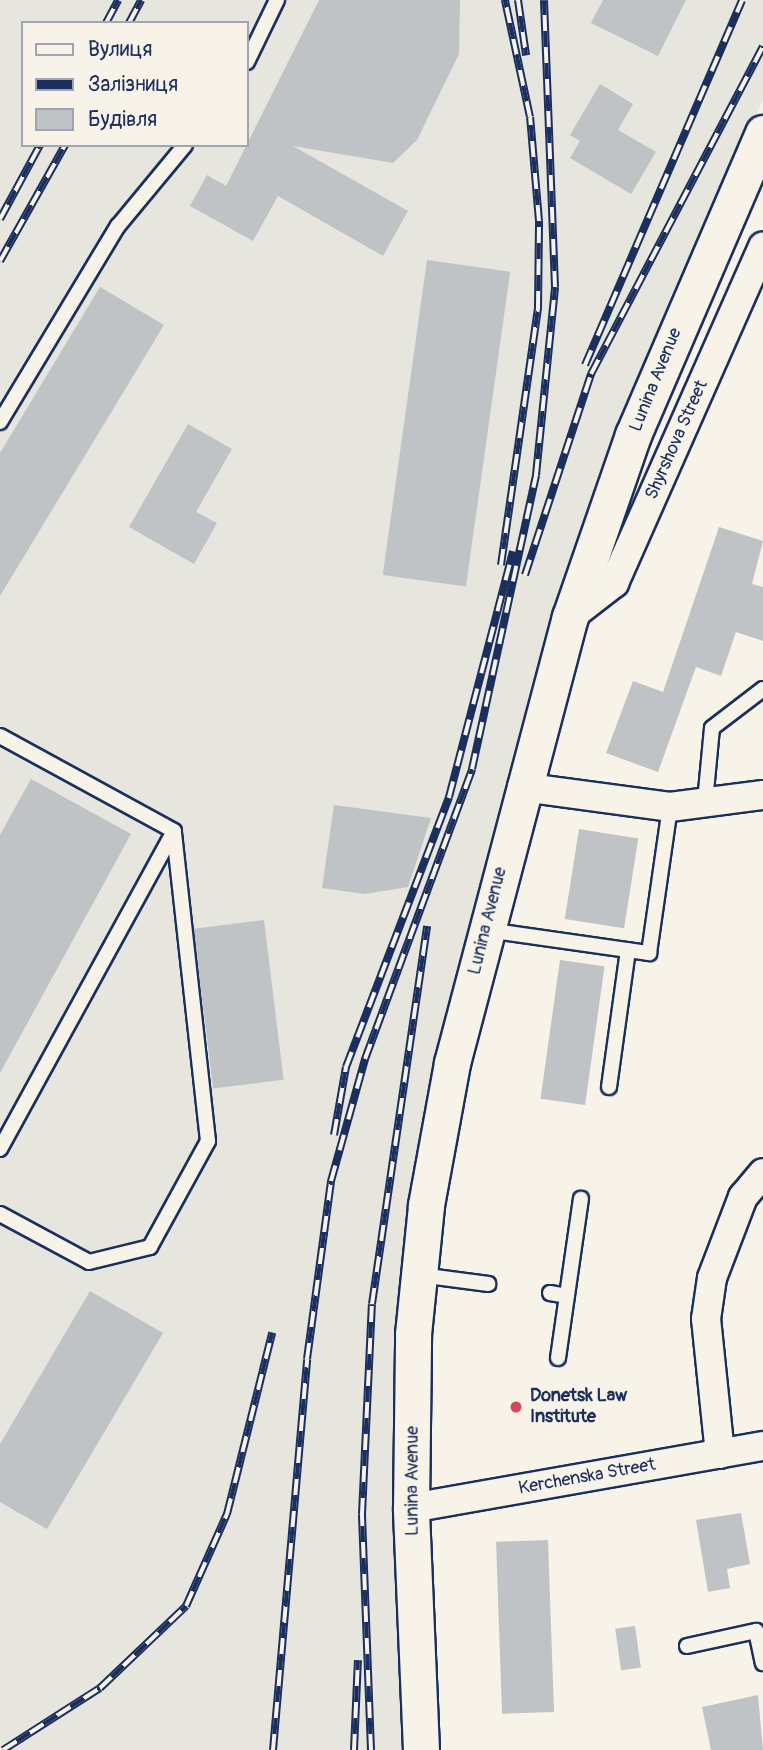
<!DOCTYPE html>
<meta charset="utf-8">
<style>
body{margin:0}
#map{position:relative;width:763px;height:1750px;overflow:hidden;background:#f7f3e8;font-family:Pangolin,sans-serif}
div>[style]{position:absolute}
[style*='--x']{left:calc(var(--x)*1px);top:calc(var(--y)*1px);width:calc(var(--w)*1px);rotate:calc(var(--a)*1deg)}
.built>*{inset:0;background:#e6e5de}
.building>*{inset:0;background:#c0c3c5;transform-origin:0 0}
.roads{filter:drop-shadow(2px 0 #1b2f5e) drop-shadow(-2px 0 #1b2f5e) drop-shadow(0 2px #1b2f5e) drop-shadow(0 -2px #1b2f5e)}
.service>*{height:14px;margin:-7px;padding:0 7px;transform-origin:7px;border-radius:7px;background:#f7f3e8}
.minor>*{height:28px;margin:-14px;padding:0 14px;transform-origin:14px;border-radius:14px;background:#f7f3e8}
.tertiary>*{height:35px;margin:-17.5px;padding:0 17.5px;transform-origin:17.5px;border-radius:17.5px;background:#f7f3e8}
.rail>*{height:8px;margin-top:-4px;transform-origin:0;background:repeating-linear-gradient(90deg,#f7f3e8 0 16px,#1b2f5e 0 32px);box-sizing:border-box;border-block:2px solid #1b2f5e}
.dots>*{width:19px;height:19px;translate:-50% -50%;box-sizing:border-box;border:4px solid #f7f3e8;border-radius:50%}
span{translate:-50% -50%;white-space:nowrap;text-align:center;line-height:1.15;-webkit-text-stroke:5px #f7f3e8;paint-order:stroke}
.street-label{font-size:18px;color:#1b2f5e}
.poi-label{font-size:18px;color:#1b2f5e;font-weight:700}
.left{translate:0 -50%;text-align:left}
.legend{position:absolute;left:21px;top:21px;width:228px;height:126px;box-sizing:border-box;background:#f7f3e8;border:2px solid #9fa5b1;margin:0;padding:9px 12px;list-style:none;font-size:21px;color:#1b2f5e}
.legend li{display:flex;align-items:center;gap:14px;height:35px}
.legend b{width:35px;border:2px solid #9fa5b1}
</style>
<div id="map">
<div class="built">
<i style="clip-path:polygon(evenodd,0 0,763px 0,763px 100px,678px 282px,555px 612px,436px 1060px,395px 1468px,401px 1750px,0 1750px,0 0,23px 23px,247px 23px,247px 145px,23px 145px,23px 23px)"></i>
</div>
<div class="building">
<i style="clip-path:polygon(319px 0,460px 0,459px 54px,417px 140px,393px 163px,293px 146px,408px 211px,383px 256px,278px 196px,253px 241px,190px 206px,207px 175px,226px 186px)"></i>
<i style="clip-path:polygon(603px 0,686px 0,658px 56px,591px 23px)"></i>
<i style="clip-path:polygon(600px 84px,633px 104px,618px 130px,656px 152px,631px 194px,570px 158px,580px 141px,570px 135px)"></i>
<i style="left:427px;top:260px;width:84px;height:318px;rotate:8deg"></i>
<i style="clip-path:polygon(100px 287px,164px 325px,0 596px,0 453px)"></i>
<i style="clip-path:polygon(188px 424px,232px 449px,196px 512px,217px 523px,194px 564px,129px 527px)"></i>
<i style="clip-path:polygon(719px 527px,763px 541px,752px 584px,763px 587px,763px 641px,736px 632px,721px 676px,696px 667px,658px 772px,606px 753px,633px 681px,663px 692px)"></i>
<i style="clip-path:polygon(31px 779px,131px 834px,0 1073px,0 835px)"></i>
<i style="clip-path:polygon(334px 805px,431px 818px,408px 887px,365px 894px,322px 888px)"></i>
<i style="left:579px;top:829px;width:60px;height:91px;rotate:9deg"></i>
<i style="left:264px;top:920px;width:161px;height:71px;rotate:83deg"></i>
<i style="left:560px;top:960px;width:45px;height:140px;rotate:8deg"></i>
<i style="clip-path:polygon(90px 1291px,163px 1333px,47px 1529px,0 1502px,0 1444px)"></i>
<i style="clip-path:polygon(741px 1513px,750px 1564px,727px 1569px,730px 1588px,708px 1592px,696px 1520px)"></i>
<i style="left:548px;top:1540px;width:172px;height:52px;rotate:88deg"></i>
<i style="left:635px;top:1626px;width:42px;height:20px;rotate:82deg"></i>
<i style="clip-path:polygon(758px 1695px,763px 1750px,711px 1750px,702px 1707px)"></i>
</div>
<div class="roads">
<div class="service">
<i style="--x:247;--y:62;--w:69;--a:-64.2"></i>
<i style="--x:0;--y:422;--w:229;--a:-59"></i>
<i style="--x:118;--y:226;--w:105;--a:-50.4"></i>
<i style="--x:0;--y:736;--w:198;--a:28.6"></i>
<i style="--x:705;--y:802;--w:74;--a:-84.6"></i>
<i style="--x:712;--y:728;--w:64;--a:-37.4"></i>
<i style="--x:487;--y:930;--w:164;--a:8.1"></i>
<i style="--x:649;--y:953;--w:148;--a:-81.8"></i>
<i style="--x:609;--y:1087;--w:138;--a:-82.1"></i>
<i style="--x:0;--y:1149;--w:362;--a:-61.3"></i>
<i style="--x:0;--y:1214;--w:101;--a:28.3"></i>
<i style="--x:89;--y:1262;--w:63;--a:-13.8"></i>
<i style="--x:150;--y:1247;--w:121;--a:-61.3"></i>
<i style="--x:208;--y:1141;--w:312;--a:-96.3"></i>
<i style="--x:420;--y:1275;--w:69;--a:7.5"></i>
<i style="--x:550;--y:1293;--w:17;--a:10"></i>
<i style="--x:558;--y:1358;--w:161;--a:-81.8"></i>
<i style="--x:687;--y:1646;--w:71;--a:-12.3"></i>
<i style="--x:756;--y:1631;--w:33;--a:78"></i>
</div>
<div class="minor">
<i style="--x:570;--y:617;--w:56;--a:-37.7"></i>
<i style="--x:614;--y:583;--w:368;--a:-66.1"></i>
<i style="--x:522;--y:787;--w:149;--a:7.7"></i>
<i style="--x:670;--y:807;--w:94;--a:-7.4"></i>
<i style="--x:720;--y:1454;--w:136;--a:-95.9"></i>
<i style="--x:706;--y:1319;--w:41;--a:-81.7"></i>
<i style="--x:712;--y:1278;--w:87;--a:-69.1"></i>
<i style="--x:743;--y:1197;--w:31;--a:-50"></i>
<i style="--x:411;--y:1508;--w:357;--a:-10"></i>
</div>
<div class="tertiary">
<i style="--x:421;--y:1750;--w:242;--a:-92.4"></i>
<i style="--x:411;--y:1508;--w:174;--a:-89.3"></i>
<i style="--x:413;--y:1334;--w:130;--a:-84.2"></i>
<i style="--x:426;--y:1205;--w:144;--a:-79.6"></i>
<i style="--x:452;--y:1063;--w:461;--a:-75.2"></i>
<i style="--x:570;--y:617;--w:193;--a:-70.9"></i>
<i style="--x:633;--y:435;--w:329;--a:-66.7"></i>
</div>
</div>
<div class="rail">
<i style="--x:518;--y:0;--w:56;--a:81.7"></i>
<i style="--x:106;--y:23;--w:26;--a:-62"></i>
<i style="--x:129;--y:23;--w:26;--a:-62"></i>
<i style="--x:0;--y:219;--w:84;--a:-61.6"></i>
<i style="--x:0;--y:261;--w:133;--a:-60.7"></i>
<i style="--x:585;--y:365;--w:397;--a:-66.7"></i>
<i style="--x:501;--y:565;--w:261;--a:-81.8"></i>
<i style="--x:538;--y:307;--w:86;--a:-89.3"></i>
<i style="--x:539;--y:221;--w:104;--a:-94.9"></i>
<i style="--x:530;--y:117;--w:120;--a:-102.1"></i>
<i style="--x:525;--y:575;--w:212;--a:-71.8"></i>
<i style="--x:591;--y:374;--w:370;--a:-62.3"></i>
<i style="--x:334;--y:1135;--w:69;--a:-80"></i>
<i style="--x:346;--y:1067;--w:289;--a:-69.1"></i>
<i style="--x:449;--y:797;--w:254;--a:-75.4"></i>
<i style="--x:3;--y:1750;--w:115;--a:-32.6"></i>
<i style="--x:100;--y:1688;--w:119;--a:-43.6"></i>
<i style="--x:186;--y:1606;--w:101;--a:-66"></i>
<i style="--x:227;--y:1514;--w:187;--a:-76"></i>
<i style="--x:273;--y:1750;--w:392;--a:-85"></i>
<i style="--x:307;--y:1359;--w:180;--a:-82.3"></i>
<i style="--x:331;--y:1181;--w:127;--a:-74.4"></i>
<i style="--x:365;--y:1059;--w:309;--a:-69.7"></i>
<i style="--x:472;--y:769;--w:301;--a:-77.7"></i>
<i style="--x:536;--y:475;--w:189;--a:-84.2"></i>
<i style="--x:555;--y:287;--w:287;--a:-92.2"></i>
<i style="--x:354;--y:1750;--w:90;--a:-87.5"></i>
<i style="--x:371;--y:1750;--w:236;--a:-92.2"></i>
<i style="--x:362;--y:1514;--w:210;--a:-87.3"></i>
<i style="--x:372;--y:1304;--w:382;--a:-81.7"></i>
</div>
<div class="dots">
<i style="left:516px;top:1407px;background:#d1495b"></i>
</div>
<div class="street-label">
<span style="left:656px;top:380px;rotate:-68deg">Lunina Avenue</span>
<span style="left:677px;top:440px;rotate:-66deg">Shyrshova Street</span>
<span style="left:488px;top:921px;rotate:-76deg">Lunina Avenue</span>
<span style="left:587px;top:1477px;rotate:-10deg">Kerchenska Street</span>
<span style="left:413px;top:1481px;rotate:-90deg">Lunina Avenue</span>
</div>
<div class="poi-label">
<span class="left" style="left:530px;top:1407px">Donetsk Law<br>Institute</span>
</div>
<ul class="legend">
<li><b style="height:9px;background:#f7f3e8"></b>Вулиця</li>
<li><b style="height:9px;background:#1b2f5e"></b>Залізниця</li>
<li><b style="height:19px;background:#c0c3c5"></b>Будівля</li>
</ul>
</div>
